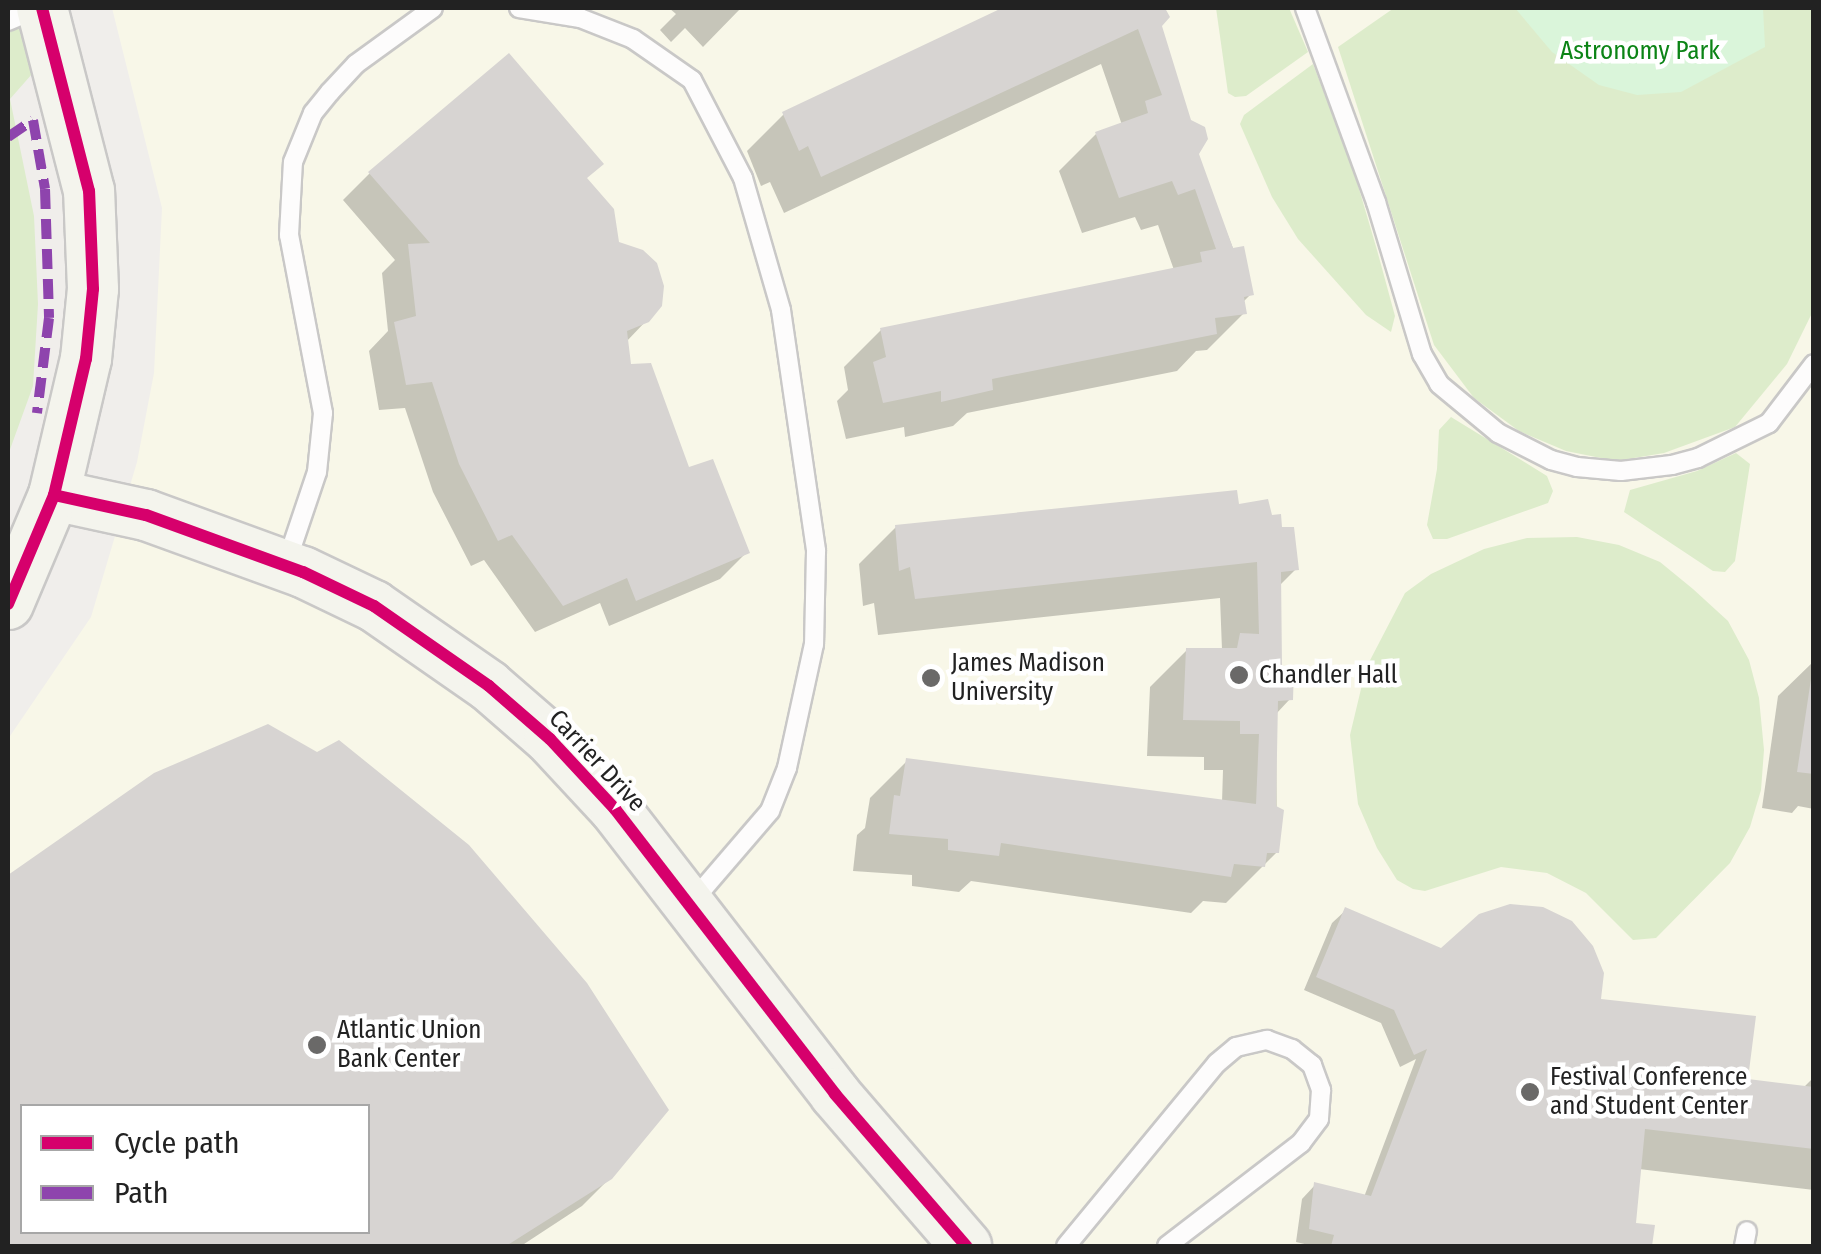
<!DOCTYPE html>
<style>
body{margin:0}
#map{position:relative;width:1821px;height:1254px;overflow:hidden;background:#f0eeeb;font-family:"Fira Sans Condensed",sans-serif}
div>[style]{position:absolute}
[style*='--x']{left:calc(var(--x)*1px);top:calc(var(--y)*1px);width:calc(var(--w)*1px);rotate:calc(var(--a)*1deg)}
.education>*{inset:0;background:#f8f7e8}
.grass>*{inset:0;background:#ddeccb}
.park>*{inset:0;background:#daf5da}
.shadow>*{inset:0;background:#0003}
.building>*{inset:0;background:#d7d4d2}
.roads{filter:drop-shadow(2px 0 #c9c8c7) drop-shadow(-2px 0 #c9c8c7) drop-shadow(0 2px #c9c8c7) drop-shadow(0 -2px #c9c8c7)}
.lane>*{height:18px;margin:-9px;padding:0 9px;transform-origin:9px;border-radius:9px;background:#fdfcfc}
.secondary>*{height:50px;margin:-25px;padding:0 25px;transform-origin:25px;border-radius:25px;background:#f4f4ed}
.quiet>*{height:10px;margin-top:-5px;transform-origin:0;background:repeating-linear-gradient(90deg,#8e44ad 0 20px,transparent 0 30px)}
.cycleway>*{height:12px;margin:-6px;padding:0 6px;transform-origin:6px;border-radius:6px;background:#d6006c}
.dots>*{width:28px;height:28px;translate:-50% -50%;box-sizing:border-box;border:5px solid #fff;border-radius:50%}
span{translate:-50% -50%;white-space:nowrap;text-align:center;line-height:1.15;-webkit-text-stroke:9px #fff;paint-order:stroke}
.park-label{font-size:25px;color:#0c8416}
.poi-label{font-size:25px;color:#222}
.left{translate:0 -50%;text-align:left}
.street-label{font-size:25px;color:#222}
.frame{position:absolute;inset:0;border:10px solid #222;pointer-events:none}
.legend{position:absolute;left:20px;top:1104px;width:350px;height:130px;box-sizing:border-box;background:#fff;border:2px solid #a7a7a7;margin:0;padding:12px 18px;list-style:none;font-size:30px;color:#222}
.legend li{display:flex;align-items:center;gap:20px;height:50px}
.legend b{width:50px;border:2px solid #a7a7a7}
</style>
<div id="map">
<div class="education">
<i style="clip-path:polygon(evenodd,112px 8px,1813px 8px,1813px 1246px,8px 1246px,8px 739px,91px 617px,137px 462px,154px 373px,162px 208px,112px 8px,22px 1106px,368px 1106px,368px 1232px,22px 1232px,22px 1106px)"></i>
</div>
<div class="grass">
<i style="clip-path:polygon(8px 8px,40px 8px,54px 49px,10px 99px,34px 216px,38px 304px,33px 386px,8px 455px)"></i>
<i style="clip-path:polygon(1216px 8px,1289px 8px,1308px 52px,1246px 96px,1235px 97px,1228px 93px)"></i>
<i style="clip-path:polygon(1394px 8px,1813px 8px,1813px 311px,1787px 364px,1735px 427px,1664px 453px,1616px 461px,1566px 451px,1519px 431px,1474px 398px,1434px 345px,1338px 47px)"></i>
<i style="clip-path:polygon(1313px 64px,1352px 165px,1377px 250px,1395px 316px,1391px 332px,1366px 315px,1298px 239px,1272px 197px,1240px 124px,1244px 115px)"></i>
<i style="clip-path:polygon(1451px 417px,1547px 476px,1553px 491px,1548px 503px,1447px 539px,1433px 539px,1427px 525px,1437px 469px,1439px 430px)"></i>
<i style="clip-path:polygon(1736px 453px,1750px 464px,1735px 561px,1725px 572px,1713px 571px,1624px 512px,1630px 490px,1697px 471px)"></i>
<i style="clip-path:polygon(1577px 537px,1619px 545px,1660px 562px,1693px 589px,1728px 621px,1749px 660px,1759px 698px,1764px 750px,1761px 790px,1750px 827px,1730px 863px,1656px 938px,1633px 940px,1586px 893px,1547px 873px,1501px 867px,1425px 891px,1413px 889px,1397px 880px,1377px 848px,1358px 804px,1350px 735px,1366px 668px,1405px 593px,1431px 574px,1484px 549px,1527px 538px)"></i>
</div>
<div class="park">
<i style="clip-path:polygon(1515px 8px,1763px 8px,1765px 47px,1681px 92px,1637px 95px,1599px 85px,1552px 52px)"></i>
</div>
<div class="shadow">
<i style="clip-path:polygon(669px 8px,741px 8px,703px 47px,685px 28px,671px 42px,660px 30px,676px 14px)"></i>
<i style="clip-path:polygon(1008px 8px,1162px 8px,1167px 17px,1159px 26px,1196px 154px,1251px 294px,1242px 303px,1244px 313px,1207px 350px,1196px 351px,1177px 371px,967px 413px,953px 426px,905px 437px,904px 427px,846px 439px,837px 401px,848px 390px,844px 367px,881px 330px,1174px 270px,1158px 225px,1141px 230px,1135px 217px,1082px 233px,1059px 171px,1096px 134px,1122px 125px,1101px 64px,784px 213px,770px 182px,761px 186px,747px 151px,784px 114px)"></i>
<i style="clip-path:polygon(370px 173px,585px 179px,647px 320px,626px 342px,629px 367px,688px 470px,747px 552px,720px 579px,609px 626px,600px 603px,535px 632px,484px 560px,471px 566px,433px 492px,405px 408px,379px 410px,369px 351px,388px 331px,382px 273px,395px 260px,343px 200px)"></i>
<i style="clip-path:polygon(1237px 507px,1270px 517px,1296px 569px,1278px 587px,1280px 668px,1290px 699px,1276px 714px,1277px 852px,1226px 903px,1203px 901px,1191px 913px,971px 881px,959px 892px,912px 886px,912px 875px,853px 871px,857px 835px,865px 828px,870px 798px,907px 761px,1222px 802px,1223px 770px,1204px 770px,1204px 757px,1147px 756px,1150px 687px,1187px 650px,1222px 650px,1220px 598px,878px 635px,874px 603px,863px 606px,859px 564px,896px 527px)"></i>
<i style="clip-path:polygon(1814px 661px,1814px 809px,1798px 806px,1792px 813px,1762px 808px,1778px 696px)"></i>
<i style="clip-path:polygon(evenodd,16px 870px,610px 1178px,582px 1206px,521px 1246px,8px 1246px,8px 878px,16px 870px,22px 1106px,368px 1106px,368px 1232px,22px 1232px,22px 1106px)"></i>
<i style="clip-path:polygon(1346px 910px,1442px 951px,1598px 1002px,1745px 1081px,1803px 1088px,1814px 1077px,1814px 1190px,1639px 1169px,1633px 1225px,1652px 1227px,1650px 1246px,1313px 1246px,1296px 1242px,1302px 1199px,1315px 1185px,1364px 1197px,1416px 1059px,1400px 1067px,1381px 1023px,1304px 990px,1332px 923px)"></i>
</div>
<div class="building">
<i style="clip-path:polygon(1002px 8px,1165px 8px,1170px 17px,1162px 26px,1191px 120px,1205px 127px,1208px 139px,1199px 154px,1233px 248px,1244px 246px,1254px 295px,1244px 297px,1247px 314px,1215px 318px,1217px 334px,992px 379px,993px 390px,941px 402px,941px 391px,883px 403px,873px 362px,886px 357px,880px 328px,1202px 262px,1200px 252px,1216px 249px,1195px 189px,1178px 195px,1172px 181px,1119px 198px,1095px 132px,1148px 113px,1145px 101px,1162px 95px,1138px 29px,821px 177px,808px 146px,799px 151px,782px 112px)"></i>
<i style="clip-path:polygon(509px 53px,604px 164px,587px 178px,614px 209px,619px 242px,643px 250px,657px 263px,664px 286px,662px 306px,649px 322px,627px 331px,631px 364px,651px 363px,689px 467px,713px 459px,750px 553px,636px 601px,627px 578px,563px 606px,512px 535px,498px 541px,459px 464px,432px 382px,406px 385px,394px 322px,416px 316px,408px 244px,430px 243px,368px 172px)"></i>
<i style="clip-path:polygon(1237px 490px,1239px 504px,1268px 499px,1272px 515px,1281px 514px,1282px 527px,1294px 527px,1299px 570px,1281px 572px,1282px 666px,1294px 666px,1293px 700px,1278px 701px,1276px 806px,1284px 810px,1279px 853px,1267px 853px,1265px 867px,1234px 864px,1231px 877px,1001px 843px,999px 856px,948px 850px,948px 839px,889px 834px,894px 795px,900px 796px,906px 758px,1256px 804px,1259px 734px,1240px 734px,1240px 721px,1183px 720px,1186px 648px,1237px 648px,1240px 633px,1259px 634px,1257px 562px,915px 599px,910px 567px,899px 571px,895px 525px)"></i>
<i style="clip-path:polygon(1811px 679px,1814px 679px,1814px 774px,1797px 772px)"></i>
<i style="clip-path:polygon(evenodd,268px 724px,317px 752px,339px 740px,469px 845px,587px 983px,669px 1110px,612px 1179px,506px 1246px,8px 1246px,8px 875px,154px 773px,268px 724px,22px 1106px,368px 1106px,368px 1232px,22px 1232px,22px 1106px)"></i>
<i style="clip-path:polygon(1510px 904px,1543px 907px,1572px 921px,1593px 946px,1604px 973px,1601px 999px,1756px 1016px,1748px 1079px,1814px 1087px,1814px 1149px,1645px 1129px,1636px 1223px,1655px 1225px,1652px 1246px,1331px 1246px,1334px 1235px,1309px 1229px,1314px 1182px,1371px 1196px,1427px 1049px,1414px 1055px,1394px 1010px,1316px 977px,1345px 907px,1441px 948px,1479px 914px)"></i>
</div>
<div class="roads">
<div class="lane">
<i style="--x:519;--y:8;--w:62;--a:9.3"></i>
<i style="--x:580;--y:18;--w:57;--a:21.6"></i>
<i style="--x:633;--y:39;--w:72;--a:34.8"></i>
<i style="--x:692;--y:80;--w:110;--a:62.5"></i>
<i style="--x:743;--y:178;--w:137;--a:73.9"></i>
<i style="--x:781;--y:310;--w:244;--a:81.7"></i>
<i style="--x:816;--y:551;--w:93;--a:91.2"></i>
<i style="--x:814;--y:644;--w:127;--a:102.3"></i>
<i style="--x:787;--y:768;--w:46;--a:111.6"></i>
<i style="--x:770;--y:811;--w:121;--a:130.7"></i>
<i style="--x:1305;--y:8;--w:207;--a:69.9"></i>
<i style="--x:1376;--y:202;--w:159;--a:73.2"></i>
<i style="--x:1422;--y:354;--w:34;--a:60"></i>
<i style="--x:1439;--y:384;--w:77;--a:39.7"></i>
<i style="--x:1498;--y:433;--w:59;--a:27"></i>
<i style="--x:1551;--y:460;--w:27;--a:15"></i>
<i style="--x:1577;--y:467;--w:44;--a:5.2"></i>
<i style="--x:1621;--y:471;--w:51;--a:-6.7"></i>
<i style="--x:1672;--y:465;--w:27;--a:-15"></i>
<i style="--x:1698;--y:458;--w:79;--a:-26.2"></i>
<i style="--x:1769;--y:423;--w:74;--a:-52.7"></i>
<i style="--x:8;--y:21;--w:33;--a:-23"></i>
<i style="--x:286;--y:564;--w:97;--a:-71.4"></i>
<i style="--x:317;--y:472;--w:59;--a:-84.2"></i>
<i style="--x:323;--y:413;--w:181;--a:-100.8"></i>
<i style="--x:289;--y:235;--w:73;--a:-86.9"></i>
<i style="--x:293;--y:162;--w:53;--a:-67.8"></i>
<i style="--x:313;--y:113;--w:27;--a:-51"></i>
<i style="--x:330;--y:92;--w:38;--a:-47"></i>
<i style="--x:356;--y:64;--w:95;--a:-36"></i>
<i style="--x:1066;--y:1246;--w:237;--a:-50.5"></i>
<i style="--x:1217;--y:1063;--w:25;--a:-40"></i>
<i style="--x:1236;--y:1047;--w:32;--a:-13"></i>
<i style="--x:1267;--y:1040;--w:27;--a:20"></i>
<i style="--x:1292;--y:1049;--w:26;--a:39"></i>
<i style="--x:1312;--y:1065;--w:27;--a:70"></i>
<i style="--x:1321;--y:1090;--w:29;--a:94"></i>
<i style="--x:1319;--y:1119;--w:30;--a:127"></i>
<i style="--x:1301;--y:1143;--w:169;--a:142.5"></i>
<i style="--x:1744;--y:1246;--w:15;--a:-79"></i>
</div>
<div class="secondary">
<i style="--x:54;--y:495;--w:94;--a:12.3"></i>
<i style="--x:146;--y:515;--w:167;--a:20"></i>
<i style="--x:303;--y:572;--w:79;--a:25.6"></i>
<i style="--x:374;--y:606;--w:140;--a:34.8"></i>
<i style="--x:489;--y:686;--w:81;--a:41"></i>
<i style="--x:550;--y:739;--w:96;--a:47.1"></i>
<i style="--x:615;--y:809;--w:360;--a:52.3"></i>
<i style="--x:835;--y:1094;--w:201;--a:49.2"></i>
<i style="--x:8;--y:604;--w:118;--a:-67.1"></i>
<i style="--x:54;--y:495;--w:140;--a:-76.8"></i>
<i style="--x:86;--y:359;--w:70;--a:-84.3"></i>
<i style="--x:93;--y:289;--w:98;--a:-92.3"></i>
<i style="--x:89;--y:191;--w:189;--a:-104.4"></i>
</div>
</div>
<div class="quiet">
<i style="--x:8;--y:137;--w:30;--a:-34"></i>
<i style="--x:33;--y:120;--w:70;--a:80.1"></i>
<i style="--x:45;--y:189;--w:129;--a:88.2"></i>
<i style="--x:49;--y:318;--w:96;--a:97.2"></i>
</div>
<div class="cycleway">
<i style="--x:54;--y:495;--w:94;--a:12.3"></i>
<i style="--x:146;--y:515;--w:167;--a:20"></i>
<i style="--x:303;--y:572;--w:79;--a:25.6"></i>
<i style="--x:374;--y:606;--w:140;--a:34.8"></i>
<i style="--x:489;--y:686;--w:81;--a:41"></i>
<i style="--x:550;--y:739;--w:96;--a:47.1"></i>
<i style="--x:615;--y:809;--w:360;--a:52.3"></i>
<i style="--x:835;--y:1094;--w:201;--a:49.2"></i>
<i style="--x:8;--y:604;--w:118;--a:-67.1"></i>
<i style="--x:54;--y:495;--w:140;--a:-76.8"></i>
<i style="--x:86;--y:359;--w:70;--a:-84.3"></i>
<i style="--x:93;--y:289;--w:98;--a:-92.3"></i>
<i style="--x:89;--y:191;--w:189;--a:-104.4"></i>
</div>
<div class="dots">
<i style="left:1239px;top:675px;background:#6a6968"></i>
<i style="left:931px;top:678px;background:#6a6968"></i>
<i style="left:317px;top:1045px;background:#6a6968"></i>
<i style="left:1530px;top:1092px;background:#6a6968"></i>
</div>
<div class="park-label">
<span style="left:1640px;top:51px">Astronomy Park</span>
</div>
<div class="poi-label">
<span class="left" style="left:951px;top:678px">James Madison<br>University</span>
<span class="left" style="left:1259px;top:675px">Chandler Hall</span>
<span class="left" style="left:337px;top:1045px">Atlantic Union<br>Bank Center</span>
<span class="left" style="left:1550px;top:1092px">Festival Conference<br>and Student Center</span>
</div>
<div class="street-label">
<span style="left:597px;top:761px;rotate:47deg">Carrier Drive</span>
</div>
<div class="frame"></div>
<ul class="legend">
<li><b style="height:12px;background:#d6006c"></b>Cycle path</li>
<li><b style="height:12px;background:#8e44ad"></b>Path</li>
</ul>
</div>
